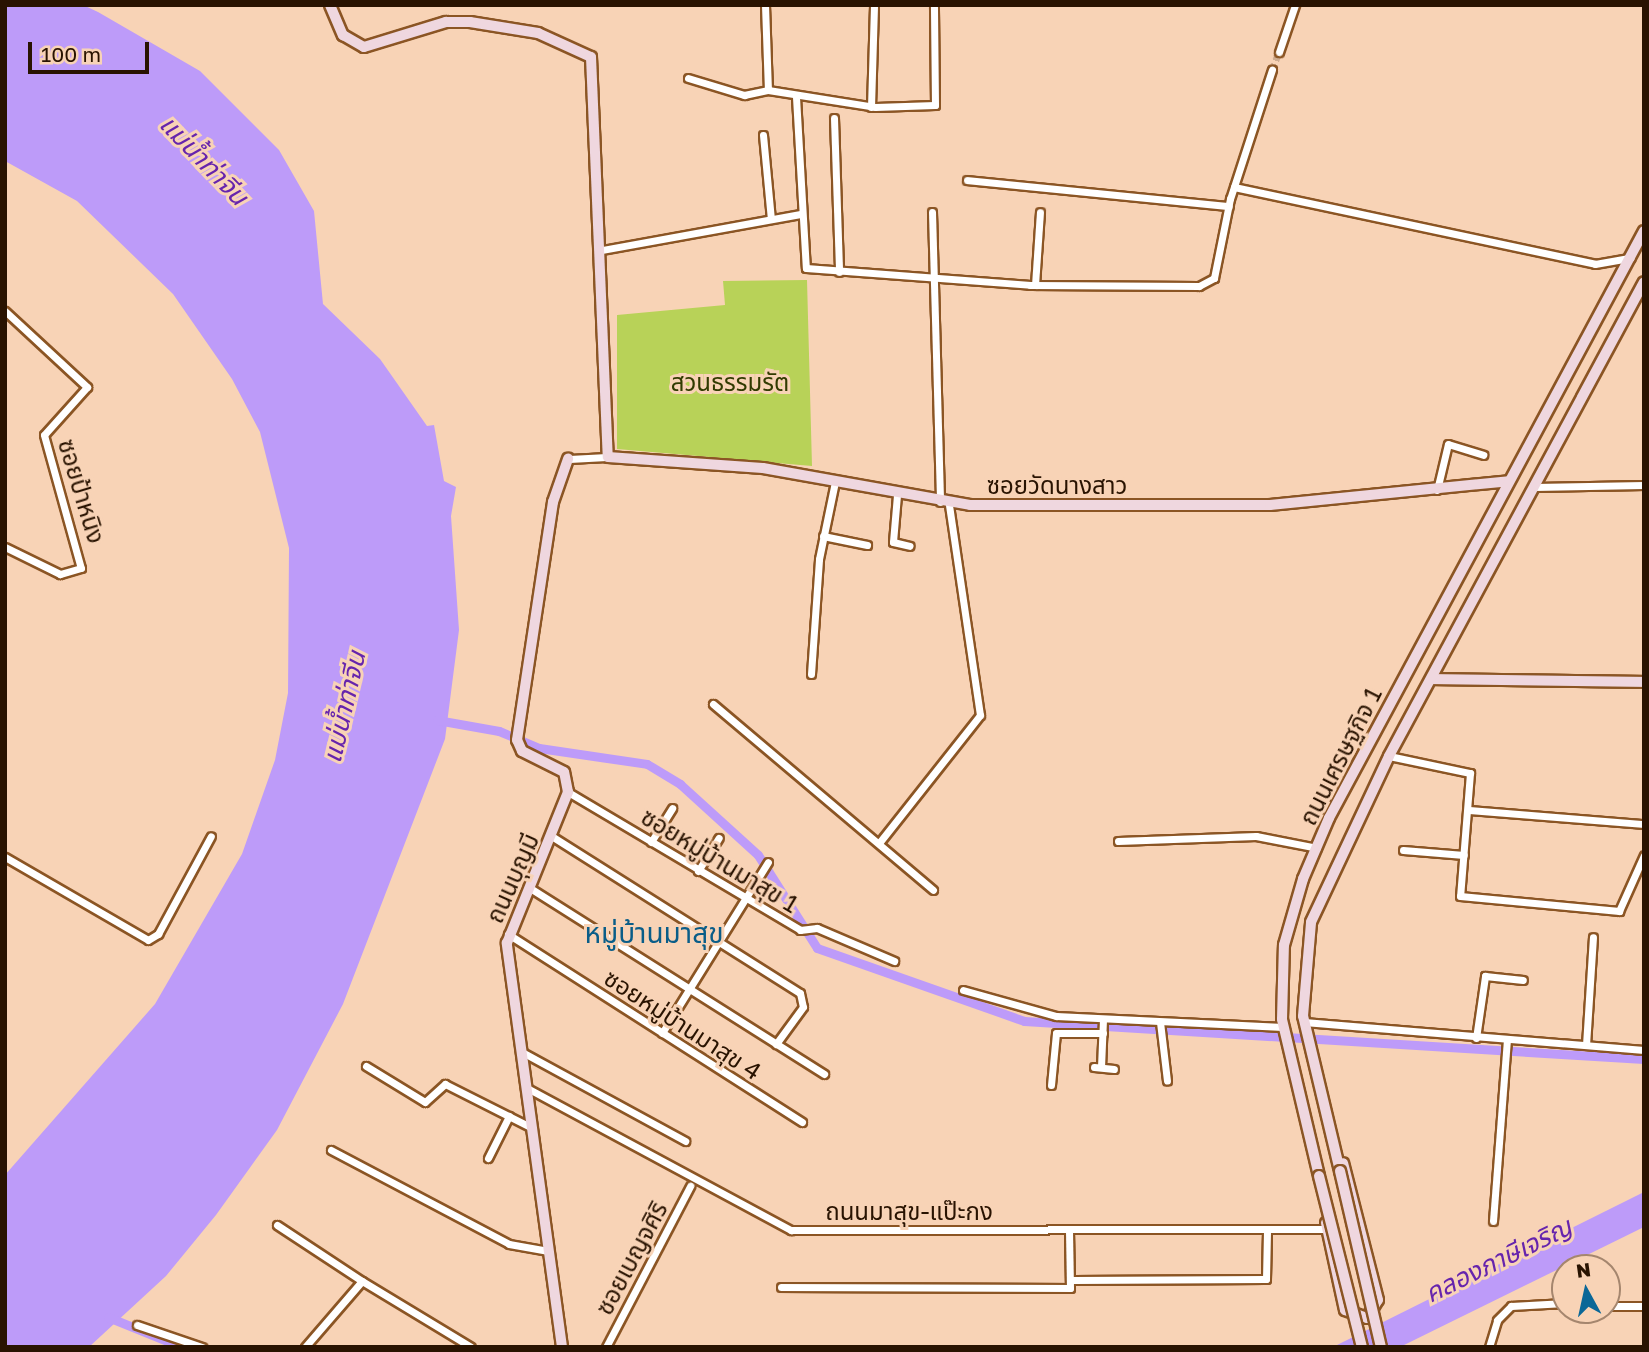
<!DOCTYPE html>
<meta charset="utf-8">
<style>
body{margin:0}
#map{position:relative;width:1649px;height:1352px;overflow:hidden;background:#f8d3b6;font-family:"Golos Text","Noto Sans Thai",sans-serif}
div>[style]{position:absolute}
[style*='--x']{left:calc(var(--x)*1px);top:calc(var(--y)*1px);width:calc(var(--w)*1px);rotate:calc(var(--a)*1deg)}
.green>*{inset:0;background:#b8d258}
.water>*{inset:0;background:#bd9bf9}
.canal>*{height:9px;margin:-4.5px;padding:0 4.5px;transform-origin:4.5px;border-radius:4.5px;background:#bd9bf9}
.street-tunnel>*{height:7px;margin-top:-3.5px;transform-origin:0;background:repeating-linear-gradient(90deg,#cfad92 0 7px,transparent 0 10.5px)}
.roads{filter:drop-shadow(2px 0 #8b5524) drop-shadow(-2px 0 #8b5524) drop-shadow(0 2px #8b5524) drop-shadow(0 -2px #8b5524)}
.street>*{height:7px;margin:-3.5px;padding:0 3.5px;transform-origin:3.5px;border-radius:3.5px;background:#fff}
.secondary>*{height:10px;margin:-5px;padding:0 5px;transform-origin:5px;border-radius:5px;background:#efd7df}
.bridges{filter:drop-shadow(2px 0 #8b5524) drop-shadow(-2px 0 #8b5524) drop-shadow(0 2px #8b5524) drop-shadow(0 -2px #8b5524)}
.secondary-bridge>*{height:10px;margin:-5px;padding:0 5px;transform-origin:5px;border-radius:5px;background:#efd7df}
span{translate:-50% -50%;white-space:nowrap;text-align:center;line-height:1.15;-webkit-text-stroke:6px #f8d3b6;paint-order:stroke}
.park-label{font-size:24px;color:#313b00}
.street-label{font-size:24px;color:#291301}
.water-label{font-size:26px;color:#6624ad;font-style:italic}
.quarter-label{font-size:28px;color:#0a5d88}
.frame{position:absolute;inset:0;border:7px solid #291301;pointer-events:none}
.north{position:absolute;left:1551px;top:1254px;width:70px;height:70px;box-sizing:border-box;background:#f8d3b6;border:2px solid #a5866e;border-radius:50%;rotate:352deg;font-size:19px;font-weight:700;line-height:28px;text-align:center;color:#291301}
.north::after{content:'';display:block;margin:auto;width:24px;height:32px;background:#0b6797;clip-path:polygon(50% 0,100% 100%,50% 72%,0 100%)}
.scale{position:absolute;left:28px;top:42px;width:121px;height:32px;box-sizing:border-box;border:4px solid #291301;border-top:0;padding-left:9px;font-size:21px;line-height:24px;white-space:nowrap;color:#291301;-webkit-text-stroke:5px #f8d3b6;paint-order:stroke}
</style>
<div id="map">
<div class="green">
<i style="clip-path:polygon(807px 280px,812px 466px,617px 449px,617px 315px,725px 305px,723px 281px)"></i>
</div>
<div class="water">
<i style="clip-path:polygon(5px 5px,83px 5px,98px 12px,200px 71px,279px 150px,314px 211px,323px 304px,380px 359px,427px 426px,434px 425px,444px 481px,456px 487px,451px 516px,459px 630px,445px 739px,343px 1004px,277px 1130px,216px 1215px,166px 1276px,89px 1347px,5px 1347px,5px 1175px,155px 1004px,242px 854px,275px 760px,288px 693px,289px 548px,260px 432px,232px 379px,173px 294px,77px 201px,5px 161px)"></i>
<i style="clip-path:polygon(1644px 1192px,1644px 1227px,1400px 1347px,1333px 1347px)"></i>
</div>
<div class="canal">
<i style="--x:437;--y:720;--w:63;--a:10.1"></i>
<i style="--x:499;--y:731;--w:43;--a:23"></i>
<i style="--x:539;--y:748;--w:109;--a:8.4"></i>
<i style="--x:647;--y:764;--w:39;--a:31"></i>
<i style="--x:680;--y:784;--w:105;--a:42.3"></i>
<i style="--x:758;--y:855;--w:110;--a:57.6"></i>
<i style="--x:817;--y:948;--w:219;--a:19.4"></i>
<i style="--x:1024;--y:1021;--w:621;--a:3.51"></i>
<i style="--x:108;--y:1317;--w:80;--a:22.1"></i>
</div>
<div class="street-tunnel">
<i style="--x:1272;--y:70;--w:19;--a:-69"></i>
</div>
<div class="roads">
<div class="street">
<i style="--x:765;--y:5;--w:85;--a:88"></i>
<i style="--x:768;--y:90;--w:108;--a:9"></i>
<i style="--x:875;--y:107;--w:60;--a:-1.9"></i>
<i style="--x:935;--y:105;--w:100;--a:-90.6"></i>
<i style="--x:1279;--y:52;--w:50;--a:-71.2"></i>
<i style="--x:688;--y:78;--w:59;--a:16.9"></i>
<i style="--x:744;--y:95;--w:25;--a:-12"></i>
<i style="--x:796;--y:97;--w:171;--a:86.7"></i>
<i style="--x:806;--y:268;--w:225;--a:4.3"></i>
<i style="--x:1030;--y:285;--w:169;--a:0.3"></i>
<i style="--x:1199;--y:286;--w:17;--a:-28"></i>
<i style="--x:1214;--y:278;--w:81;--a:-78.6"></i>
<i style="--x:1230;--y:199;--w:136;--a:-72"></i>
<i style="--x:871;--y:107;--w:102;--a:-88.3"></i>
<i style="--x:834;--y:118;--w:154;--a:88.1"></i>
<i style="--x:763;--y:135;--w:84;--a:84.6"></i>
<i style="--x:967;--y:180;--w:263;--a:5.7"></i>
<i style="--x:1234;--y:187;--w:369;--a:12"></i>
<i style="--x:1595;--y:264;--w:36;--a:-10"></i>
<i style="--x:932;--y:212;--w:290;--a:88.4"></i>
<i style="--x:602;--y:250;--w:201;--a:-10.3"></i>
<i style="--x:1035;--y:285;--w:73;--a:-86.1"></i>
<i style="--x:5;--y:311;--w:112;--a:42.8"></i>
<i style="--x:87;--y:387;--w:64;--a:131.9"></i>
<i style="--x:44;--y:435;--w:138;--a:74.5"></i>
<i style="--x:81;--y:568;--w:22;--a:164"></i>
<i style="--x:60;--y:574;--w:61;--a:-153.9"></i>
<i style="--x:568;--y:459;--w:40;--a:-2.9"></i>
<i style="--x:1534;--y:487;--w:110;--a:-1"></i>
<i style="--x:1437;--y:490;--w:47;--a:-76.6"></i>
<i style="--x:1448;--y:444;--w:37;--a:17"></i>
<i style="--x:897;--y:495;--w:47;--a:94.9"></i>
<i style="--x:893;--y:542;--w:17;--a:13"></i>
<i style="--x:823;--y:536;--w:45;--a:11.6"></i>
<i style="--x:811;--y:674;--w:115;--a:-86"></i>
<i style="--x:819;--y:559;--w:79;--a:-78.3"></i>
<i style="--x:713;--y:704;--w:288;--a:40.2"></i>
<i style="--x:1389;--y:756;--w:83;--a:11.9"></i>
<i style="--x:1470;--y:773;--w:123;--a:94.6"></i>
<i style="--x:1460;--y:896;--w:160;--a:5.4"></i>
<i style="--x:1619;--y:911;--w:61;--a:-65.9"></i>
<i style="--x:568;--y:792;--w:270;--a:30.7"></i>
<i style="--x:800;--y:930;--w:17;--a:-7"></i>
<i style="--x:817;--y:928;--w:84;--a:23.2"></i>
<i style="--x:1469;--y:810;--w:176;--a:4.6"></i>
<i style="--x:553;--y:837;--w:292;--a:32.3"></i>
<i style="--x:800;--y:993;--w:14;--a:78"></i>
<i style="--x:803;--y:1007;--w:46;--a:126.1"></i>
<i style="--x:1118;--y:841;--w:138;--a:-2.1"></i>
<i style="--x:1256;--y:836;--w:62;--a:11.1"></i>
<i style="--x:651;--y:842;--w:40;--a:-58"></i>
<i style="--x:879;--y:843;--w:163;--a:-51.7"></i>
<i style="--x:980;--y:715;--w:213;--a:-98.4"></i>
<i style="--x:1403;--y:850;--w:61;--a:4.7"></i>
<i style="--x:5;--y:857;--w:165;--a:30.1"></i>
<i style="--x:148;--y:940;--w:12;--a:-31"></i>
<i style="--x:158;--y:934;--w:111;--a:-61.6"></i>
<i style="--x:698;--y:871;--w:39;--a:-58"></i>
<i style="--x:530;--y:888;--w:348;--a:32.3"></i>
<i style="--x:508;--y:934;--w:349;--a:32.6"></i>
<i style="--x:963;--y:990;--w:97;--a:15.6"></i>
<i style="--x:1056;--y:1016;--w:227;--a:2.8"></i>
<i style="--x:1160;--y:1022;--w:59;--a:83.2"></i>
<i style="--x:1304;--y:1022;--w:341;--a:4.7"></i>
<i style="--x:662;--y:1033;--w:201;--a:-58.2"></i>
<i style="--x:1476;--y:1038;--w:63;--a:-81.7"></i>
<i style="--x:1485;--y:976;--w:38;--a:6"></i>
<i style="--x:1586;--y:1045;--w:108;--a:-86.3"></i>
<i style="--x:522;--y:1052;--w:186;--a:28.6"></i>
<i style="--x:366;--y:1066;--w:69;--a:31.4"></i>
<i style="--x:425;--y:1102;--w:27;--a:-42"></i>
<i style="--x:445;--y:1084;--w:97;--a:26.8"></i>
<i style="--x:1094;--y:1067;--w:20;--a:6"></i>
<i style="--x:1101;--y:1067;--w:47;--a:-87.6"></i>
<i style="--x:1051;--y:1085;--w:52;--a:-84.5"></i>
<i style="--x:1056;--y:1033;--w:47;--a:0"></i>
<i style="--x:527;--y:1088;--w:300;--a:28.3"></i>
<i style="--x:791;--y:1230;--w:536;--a:-0.11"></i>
<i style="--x:331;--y:1150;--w:201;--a:27.8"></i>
<i style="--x:509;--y:1244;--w:40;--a:10"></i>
<i style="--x:488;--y:1158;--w:47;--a:-63.4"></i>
<i style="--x:1493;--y:1221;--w:181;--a:-85.6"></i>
<i style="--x:277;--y:1225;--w:102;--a:33.4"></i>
<i style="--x:1073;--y:1280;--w:193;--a:-0.3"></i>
<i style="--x:1266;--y:1279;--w:49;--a:-88.8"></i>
<i style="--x:781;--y:1287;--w:289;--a:0.2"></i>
<i style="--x:1070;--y:1288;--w:58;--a:-91"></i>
<i style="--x:1607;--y:1306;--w:37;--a:0"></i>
<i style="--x:137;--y:1325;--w:69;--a:18.7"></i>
<i style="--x:305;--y:1347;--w:87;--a:-49.2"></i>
<i style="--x:362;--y:1281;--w:127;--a:31.2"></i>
<i style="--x:606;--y:1347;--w:182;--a:-62.4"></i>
<i style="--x:1489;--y:1347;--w:28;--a:-73"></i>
<i style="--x:1497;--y:1320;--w:20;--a:-45"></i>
<i style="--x:1511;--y:1306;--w:54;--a:-3.2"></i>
</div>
<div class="secondary">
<i style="--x:330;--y:5;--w:33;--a:67"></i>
<i style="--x:343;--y:35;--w:24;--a:30"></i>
<i style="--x:364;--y:47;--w:86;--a:-17"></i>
<i style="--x:446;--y:22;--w:24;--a:0"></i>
<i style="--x:470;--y:22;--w:69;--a:9.2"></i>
<i style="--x:538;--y:33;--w:58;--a:24.4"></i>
<i style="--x:591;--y:57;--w:400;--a:87.6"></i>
<i style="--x:608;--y:457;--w:155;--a:4.1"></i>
<i style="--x:763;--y:468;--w:210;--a:10.1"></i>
<i style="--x:970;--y:505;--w:300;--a:0"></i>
<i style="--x:1270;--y:505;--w:240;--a:-5.7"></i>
<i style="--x:1433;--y:679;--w:211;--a:0.8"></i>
<i style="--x:1340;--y:1171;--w:159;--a:-103.4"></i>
<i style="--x:1303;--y:1016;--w:94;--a:-85.1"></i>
<i style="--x:1311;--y:922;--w:183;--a:-64.8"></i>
<i style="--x:1389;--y:756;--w:538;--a:-61.72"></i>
<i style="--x:1319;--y:1176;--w:161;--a:-103.3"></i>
<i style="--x:1282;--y:1019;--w:74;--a:-88.5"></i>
<i style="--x:1284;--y:945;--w:69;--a:-73.9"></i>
<i style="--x:1303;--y:879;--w:66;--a:-66.9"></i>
<i style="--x:1329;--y:818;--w:666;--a:-61.78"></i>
<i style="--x:1326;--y:1223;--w:89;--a:77.7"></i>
<i style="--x:1345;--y:1310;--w:23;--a:20"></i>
<i style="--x:1367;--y:1318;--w:21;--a:-59"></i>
<i style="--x:1378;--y:1300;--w:141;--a:-104.3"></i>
<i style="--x:562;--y:1347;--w:408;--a:-97.8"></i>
<i style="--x:507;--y:943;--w:163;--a:-68"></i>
<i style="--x:568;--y:792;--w:20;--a:-101"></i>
<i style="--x:564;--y:772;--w:47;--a:-153.4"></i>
<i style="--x:522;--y:751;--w:12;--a:-114"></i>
<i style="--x:517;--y:740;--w:241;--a:-81.4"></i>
<i style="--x:553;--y:502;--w:46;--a:-70.8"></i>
</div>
</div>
<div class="bridges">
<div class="secondary-bridge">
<i style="--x:1340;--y:1171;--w:181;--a:76.9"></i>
<i style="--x:1319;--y:1176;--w:176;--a:75.9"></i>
</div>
</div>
<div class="park-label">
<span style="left:730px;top:382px">สวนธรรมรัต</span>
</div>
<div class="street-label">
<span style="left:1057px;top:485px">ซอยวัดนางสาว</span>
<span style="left:82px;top:491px;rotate:73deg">ซอยป้าหนิง</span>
<span style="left:1340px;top:756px;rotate:-63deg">ถนนเศรษฐกิจ 1</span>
<span style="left:720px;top:860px;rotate:31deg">ซอยหมู่บ้านมาสุข 1</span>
<span style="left:512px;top:878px;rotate:-66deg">ถนนบุญมี</span>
<span style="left:683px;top:1024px;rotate:33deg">ซอยหมู่บ้านมาสุข 4</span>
<span style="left:909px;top:1211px">ถนนมาสุข-แป๊ะกง</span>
<span style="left:631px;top:1258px;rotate:-62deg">ซอยเบญจศิริ</span>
</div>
<div class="water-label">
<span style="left:204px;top:160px;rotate:46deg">แม่น้ำท่าจีน</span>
<span style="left:344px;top:707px;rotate:-77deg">แม่น้ำท่าจีน</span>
<span style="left:1498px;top:1260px;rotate:-26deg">คลองภาษีเจริญ</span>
</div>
<div class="quarter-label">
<span style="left:654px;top:933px">หมู่บ้านมาสุข</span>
</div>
<div class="frame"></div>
<div class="north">N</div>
<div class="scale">100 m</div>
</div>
